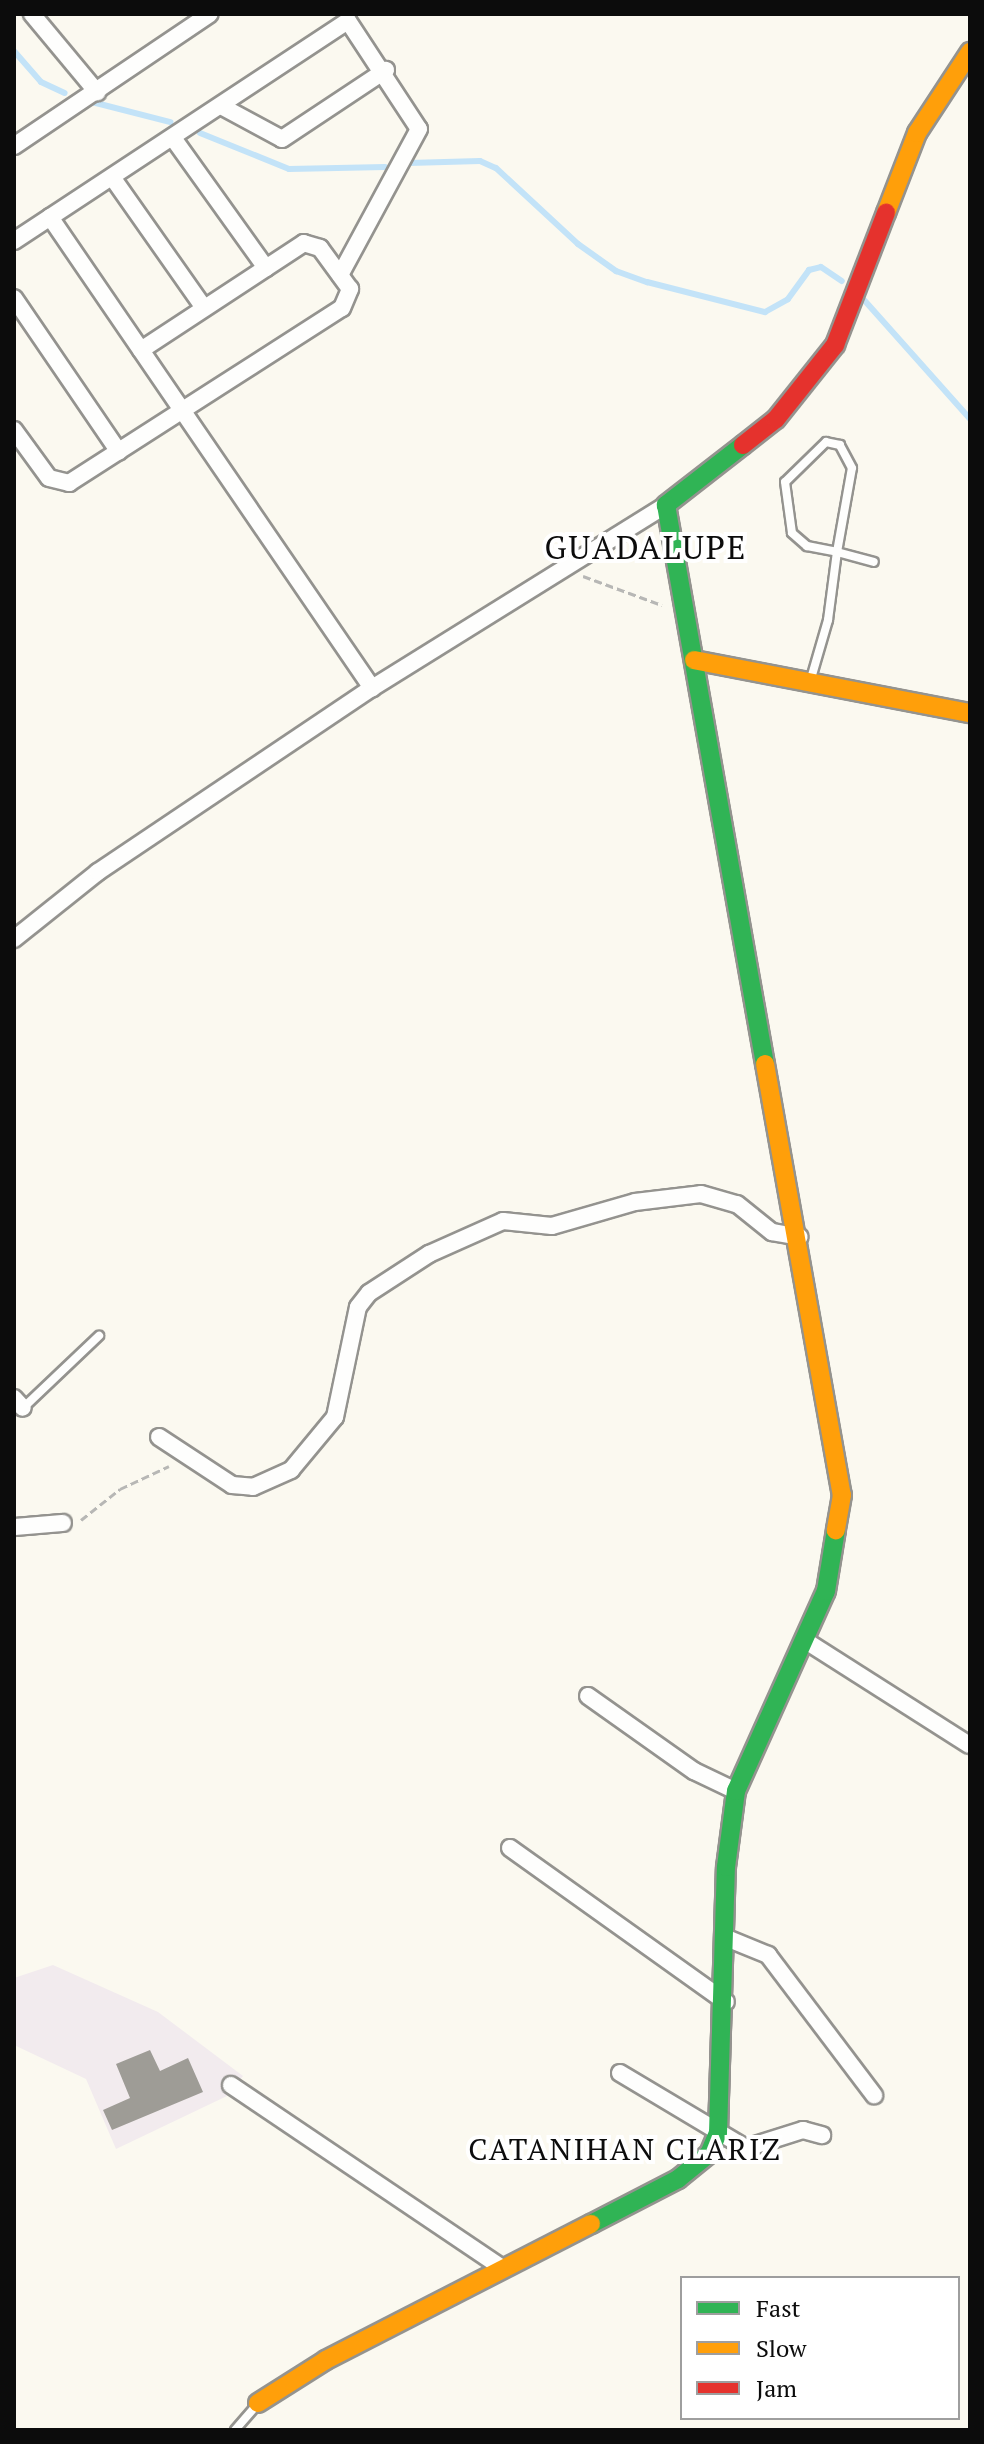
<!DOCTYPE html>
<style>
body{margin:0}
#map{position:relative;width:984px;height:2444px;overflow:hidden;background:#fbf9f0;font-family:"PT Serif",serif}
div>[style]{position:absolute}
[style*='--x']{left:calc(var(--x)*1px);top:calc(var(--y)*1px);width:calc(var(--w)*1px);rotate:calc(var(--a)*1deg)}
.industrial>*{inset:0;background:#f2ebee}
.stream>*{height:6px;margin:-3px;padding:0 3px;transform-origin:3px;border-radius:3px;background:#c3e3f8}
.building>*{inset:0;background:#9e9c96}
.path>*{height:3px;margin-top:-1.5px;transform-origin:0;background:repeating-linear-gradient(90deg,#b7b7b5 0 8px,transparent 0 12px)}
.roads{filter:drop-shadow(2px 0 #94938f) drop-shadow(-2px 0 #94938f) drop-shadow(0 2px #94938f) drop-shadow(0 -2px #94938f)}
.lane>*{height:8px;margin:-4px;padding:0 4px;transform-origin:4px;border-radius:4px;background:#fefefd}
.street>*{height:16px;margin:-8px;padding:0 8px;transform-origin:8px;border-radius:8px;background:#fefefd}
.fast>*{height:18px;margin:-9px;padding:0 9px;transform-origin:9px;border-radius:9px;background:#30b455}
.slow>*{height:18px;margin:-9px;padding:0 9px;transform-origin:9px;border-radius:9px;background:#ff9f0a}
.jam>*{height:18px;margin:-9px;padding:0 9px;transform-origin:9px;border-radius:9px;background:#e5322d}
span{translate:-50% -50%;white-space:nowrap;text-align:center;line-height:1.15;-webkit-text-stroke:8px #fff;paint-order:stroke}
.neighbourhood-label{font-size:30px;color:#0c0c0c;letter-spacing:2px}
.quarter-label{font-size:32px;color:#0c0c0c;letter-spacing:2px}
.frame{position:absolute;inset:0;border:16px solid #0c0c0c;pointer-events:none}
.legend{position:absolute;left:680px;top:2276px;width:280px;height:144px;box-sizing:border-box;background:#fff;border:2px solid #9e9e9e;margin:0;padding:10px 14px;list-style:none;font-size:24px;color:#0c0c0c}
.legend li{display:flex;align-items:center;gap:16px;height:40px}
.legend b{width:40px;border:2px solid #9e9e9e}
</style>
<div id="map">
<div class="industrial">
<i style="clip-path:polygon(53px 1965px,158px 2012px,243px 2076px,227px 2096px,116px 2149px,86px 2079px,14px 2045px,14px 1978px)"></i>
</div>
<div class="stream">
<i style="--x:14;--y:51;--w:41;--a:48.9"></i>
<i style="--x:41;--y:82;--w:26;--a:25"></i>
<i style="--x:92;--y:102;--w:81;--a:14.4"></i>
<i style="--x:200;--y:133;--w:96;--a:22"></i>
<i style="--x:289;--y:169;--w:96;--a:-1.2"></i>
<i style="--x:409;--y:163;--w:71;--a:-1.6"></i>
<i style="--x:480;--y:161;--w:17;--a:24"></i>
<i style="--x:496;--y:168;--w:112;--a:42.8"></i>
<i style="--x:578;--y:244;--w:47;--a:35.4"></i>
<i style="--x:616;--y:271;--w:33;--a:20"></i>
<i style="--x:647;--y:282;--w:122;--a:14.3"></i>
<i style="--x:765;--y:312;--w:26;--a:-29"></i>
<i style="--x:788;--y:299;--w:36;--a:-54"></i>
<i style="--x:809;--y:270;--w:12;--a:-14"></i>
<i style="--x:821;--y:267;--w:25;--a:34"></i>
<i style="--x:865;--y:301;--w:158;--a:48.3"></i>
</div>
<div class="building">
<i style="clip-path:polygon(150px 2050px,160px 2071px,188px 2058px,203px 2092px,112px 2130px,103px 2110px,130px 2098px,116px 2064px)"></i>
</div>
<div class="path">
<i style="--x:583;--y:576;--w:84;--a:20.2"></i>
<i style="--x:81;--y:1520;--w:50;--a:-38.5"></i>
<i style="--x:120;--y:1489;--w:54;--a:-25.1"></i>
</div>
<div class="roads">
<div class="lane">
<i style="--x:810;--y:682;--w:65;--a:-73.8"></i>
<i style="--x:828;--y:620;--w:69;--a:-82.5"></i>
<i style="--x:837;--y:552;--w:85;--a:-79.9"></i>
<i style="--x:852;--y:468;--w:26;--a:-118"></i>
<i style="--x:840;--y:445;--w:14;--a:-168"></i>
<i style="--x:826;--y:442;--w:57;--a:135.7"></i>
<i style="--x:785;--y:482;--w:51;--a:82.2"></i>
<i style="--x:792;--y:533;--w:20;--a:41"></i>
<i style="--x:807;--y:546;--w:31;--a:11"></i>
<i style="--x:837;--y:552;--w:38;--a:15"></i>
<i style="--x:23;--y:1408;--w:105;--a:-43.5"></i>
<i style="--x:235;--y:2430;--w:35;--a:-49"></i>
</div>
<div class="street">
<i style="--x:32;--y:14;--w:102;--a:50.2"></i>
<i style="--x:221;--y:106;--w:69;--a:28.4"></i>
<i style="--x:282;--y:139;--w:125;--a:-33.6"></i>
<i style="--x:173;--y:138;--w:160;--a:54.4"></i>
<i style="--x:14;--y:146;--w:236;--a:-34"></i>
<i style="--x:112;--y:177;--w:160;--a:54.9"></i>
<i style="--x:50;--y:217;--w:571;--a:55.64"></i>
<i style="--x:14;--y:241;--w:400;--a:-33.4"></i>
<i style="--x:348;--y:21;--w:129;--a:56.7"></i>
<i style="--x:419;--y:129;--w:166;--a:118.4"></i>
<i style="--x:14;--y:298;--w:186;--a:55.7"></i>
<i style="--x:14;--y:430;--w:59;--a:53.9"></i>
<i style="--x:49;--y:478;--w:21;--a:14"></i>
<i style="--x:69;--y:483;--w:324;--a:-32.7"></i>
<i style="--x:342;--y:308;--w:21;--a:-67"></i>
<i style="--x:350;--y:289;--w:51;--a:-126.2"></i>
<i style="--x:320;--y:248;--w:17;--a:-163"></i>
<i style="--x:304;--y:243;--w:195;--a:146.7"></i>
<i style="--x:14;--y:939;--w:107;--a:-38.6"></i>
<i style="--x:98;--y:872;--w:330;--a:-33.9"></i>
<i style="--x:372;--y:688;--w:346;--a:-31.9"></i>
<i style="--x:14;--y:1398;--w:13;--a:48"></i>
<i style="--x:159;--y:1437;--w:87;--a:33.3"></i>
<i style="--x:232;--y:1485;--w:21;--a:5"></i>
<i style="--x:253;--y:1487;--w:42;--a:-24.1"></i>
<i style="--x:291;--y:1470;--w:69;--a:-50.3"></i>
<i style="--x:335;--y:1417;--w:112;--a:-78.2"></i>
<i style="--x:358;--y:1307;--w:18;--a:-52"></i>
<i style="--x:369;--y:1293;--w:72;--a:-33"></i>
<i style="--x:429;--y:1254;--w:81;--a:-24"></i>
<i style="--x:503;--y:1221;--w:49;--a:5.8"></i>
<i style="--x:552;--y:1226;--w:86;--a:-16.1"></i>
<i style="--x:635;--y:1202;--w:66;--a:-6.9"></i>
<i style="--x:701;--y:1194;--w:37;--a:16"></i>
<i style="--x:737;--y:1204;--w:45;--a:38.7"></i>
<i style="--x:772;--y:1232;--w:28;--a:10"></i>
<i style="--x:14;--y:1527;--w:49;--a:-4.7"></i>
<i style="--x:806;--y:1641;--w:193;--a:32.5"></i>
<i style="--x:588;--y:1696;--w:130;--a:35.3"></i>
<i style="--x:694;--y:1771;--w:47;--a:25.5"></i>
<i style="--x:510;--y:1848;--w:265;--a:35.5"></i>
<i style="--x:724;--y:1937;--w:48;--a:22.2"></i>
<i style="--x:768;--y:1955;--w:176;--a:52.9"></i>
<i style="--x:620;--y:2073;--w:147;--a:30.8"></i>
<i style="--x:746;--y:2148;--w:60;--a:-17.5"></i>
<i style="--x:803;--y:2130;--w:20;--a:15"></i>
<i style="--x:231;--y:2085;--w:327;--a:34"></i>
</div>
<div class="fast">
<i style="--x:743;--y:445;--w:98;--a:142.1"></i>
<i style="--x:666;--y:505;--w:568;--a:79.96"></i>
<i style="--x:591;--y:2224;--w:98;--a:-27.3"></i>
<i style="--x:678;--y:2179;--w:40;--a:-39"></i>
<i style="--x:709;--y:2154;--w:23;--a:-67"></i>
<i style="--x:718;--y:2133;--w:266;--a:-88.3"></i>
<i style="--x:726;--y:1867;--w:77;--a:-82.5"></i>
<i style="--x:736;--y:1791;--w:219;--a:-65.8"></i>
<i style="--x:826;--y:1591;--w:62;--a:-80.7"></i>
</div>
<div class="slow">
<i style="--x:886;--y:213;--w:86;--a:-68.8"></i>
<i style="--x:917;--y:133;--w:97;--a:-56.8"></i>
<i style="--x:694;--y:660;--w:281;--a:10.9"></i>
<i style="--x:765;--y:1064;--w:438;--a:79.9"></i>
<i style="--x:842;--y:1495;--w:36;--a:100"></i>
<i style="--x:258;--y:2403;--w:80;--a:-32.3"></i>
<i style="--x:326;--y:2360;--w:298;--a:-27.2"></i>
</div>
<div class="jam">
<i style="--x:743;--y:445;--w:42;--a:-38.2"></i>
<i style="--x:776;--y:419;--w:95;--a:-51.4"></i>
<i style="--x:835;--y:345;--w:142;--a:-68.9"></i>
</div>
</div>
<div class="neighbourhood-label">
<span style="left:625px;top:2149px">CATANIHAN CLARIZ</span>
</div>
<div class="quarter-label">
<span style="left:646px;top:547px">GUADALUPE</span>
</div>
<div class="frame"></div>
<ul class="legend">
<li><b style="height:10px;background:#30b455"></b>Fast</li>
<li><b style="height:10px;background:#ff9f0a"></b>Slow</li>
<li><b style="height:10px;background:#e5322d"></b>Jam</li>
</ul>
</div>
